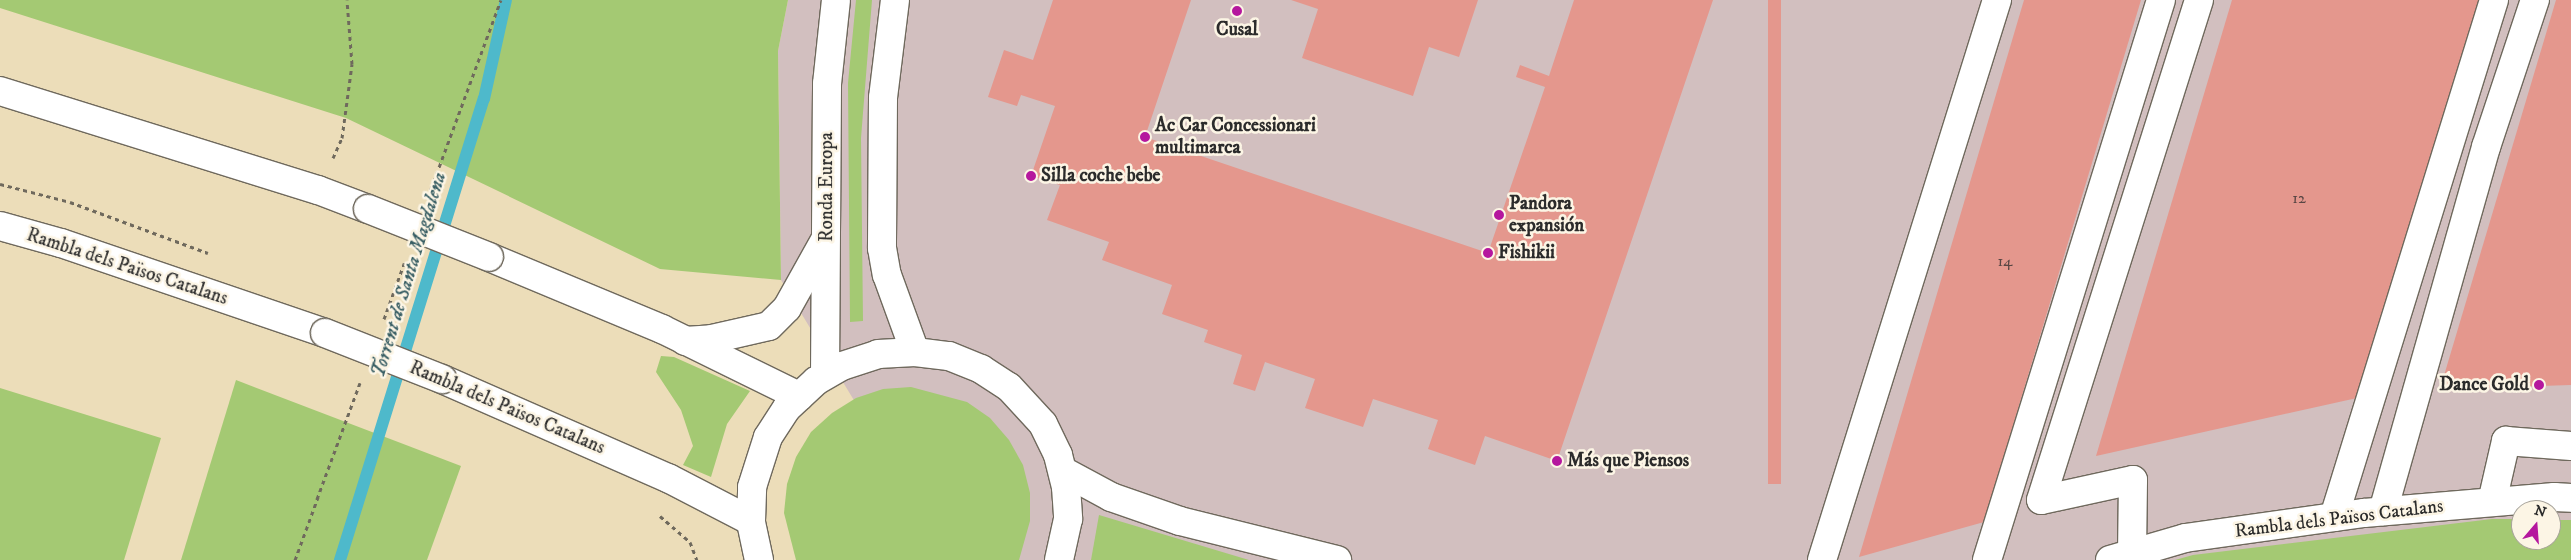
<!DOCTYPE html>
<meta charset="utf-8">
<style>
body{margin:0}
#map{position:relative;width:2571px;height:560px;overflow:hidden;background:#ecddb9;font-family:"IM FELL DW Pica",serif}
div>[style]{position:absolute}
[style*='--x']{left:calc(var(--x)*1px);top:calc(var(--y)*1px);width:calc(var(--w)*1px);rotate:calc(var(--a)*1deg)}
.industrial>*{inset:0;background:#d2bfbf}
.green>*{inset:0;background:#a4c973}
.stream>*{height:12px;margin:-6px;padding:0 6px;transform-origin:6px;border-radius:6px;background:#4eb9cb}
.building>*{inset:0;background:#e4978d;transform-origin:0 0}
.path>*{height:3px;margin-top:-1.5px;transform-origin:0;background:repeating-linear-gradient(90deg,#6f695d 0 4px,transparent 0 8px)}
.roads{filter:drop-shadow(1px 0 #6f695d) drop-shadow(-1px 0 #6f695d) drop-shadow(0 1px #6f695d) drop-shadow(0 -1px #6f695d)}
.minor>*{height:28px;margin:-14px;padding:0 14px;transform-origin:14px;border-radius:14px;background:#fff}
.bridges{filter:drop-shadow(1px 0 #6f695d) drop-shadow(-1px 0 #6f695d) drop-shadow(0 1px #6f695d) drop-shadow(0 -1px #6f695d)}
.minor-bridge>*{height:28px;margin:-14px;padding:0 14px;transform-origin:14px;border-radius:14px;background:#fff}
.dots>*{width:14px;height:14px;translate:-50% -50%;box-sizing:border-box;border:2px solid #fcf5e5;border-radius:50%}
span{translate:-50% -50%;white-space:nowrap;text-align:center;line-height:1.15;-webkit-text-stroke:5px #fcf5e5;paint-order:stroke}
.number-label{font-size:16px;color:#594644}
.number-label span{-webkit-text-stroke-width:0}
.poi-label{font-size:19px;color:#2b2b2b;font-weight:700}
.left{translate:0 -50%;text-align:left}
.right{translate:-100% -50%;text-align:right}
.street-label{font-size:19px;color:#2b2b2b}
.water-label{font-size:20px;color:#375d63;font-style:italic}
.north{position:absolute;left:2511px;top:500px;width:50px;height:50px;box-sizing:border-box;background:#fcf5e5;border:1px solid #a8a49b;border-radius:50%;rotate:18deg;font-size:14px;font-weight:700;line-height:20px;text-align:center;color:#2b2b2b}
.north::after{content:'';display:block;margin:auto;width:18px;height:22px;background:#b5179e;clip-path:polygon(50% 0,100% 100%,50% 72%,0 100%)}
</style>
<div id="map">
<div class="industrial">
<i style="clip-path:polygon(evenodd,788px 0,2571px 0,2571px 560px,942px 560px,923px 514px,781px 280px,778px 51px,788px 0,2521px 510px,2551px 510px,2551px 540px,2521px 540px,2521px 510px)"></i>
</div>
<div class="green">
<i style="clip-path:polygon(0 0,788px 0,778px 51px,781px 280px,660px 269px,346px 118px,0 8px)"></i>
<i style="clip-path:polygon(856px 0,872px 0,861px 138px,863px 321px,850px 322px,848px 83px)"></i>
<i style="clip-path:polygon(661px 356px,674px 357px,750px 391px,727px 424px,711px 477px,683px 465px,693px 446px,681px 410px,656px 372px)"></i>
<i style="clip-path:polygon(236px 380px,461px 466px,427px 560px,181px 560px)"></i>
<i style="clip-path:polygon(911px 387px,967px 402px,990px 418px,1009px 440px,1023px 465px,1030px 493px,1030px 521px,1019px 560px,796px 560px,784px 513px,787px 484px,796px 457px,811px 432px,832px 413px,856px 398px,883px 389px)"></i>
<i style="clip-path:polygon(0 388px,161px 438px,124px 560px,0 560px)"></i>
<i style="clip-path:polygon(1099px 515px,1249px 560px,1091px 560px)"></i>
<i style="clip-path:polygon(2492px 519px,2521px 519px,2521px 540px,2551px 540px,2551px 520px,2571px 520px,2571px 560px,2175px 560px,2193px 555px)"></i>
</div>
<div class="stream">
<i style="--x:340;--y:560;--w:483;--a:-72.7"></i>
<i style="--x:484;--y:99;--w:101;--a:-77.5"></i>
</div>
<div class="building">
<i style="clip-path:polygon(1053px 0,1191px 0,1145px 137px,1488px 253px,1545px 87px,1516px 77px,1520px 65px,1549px 76px,1574px 0,1713px 0,1557px 461px,1485px 436px,1475px 465px,1428px 449px,1438px 420px,1373px 399px,1363px 427px,1305px 408px,1315px 379px,1265px 362px,1255px 391px,1233px 384px,1242px 355px,1204px 342px,1208px 330px,1162px 314px,1172px 285px,1102px 260px,1109px 242px,1047px 220px,1060px 185px,1031px 176px,1055px 106px,1021px 95px,1017px 106px,988px 97px,1004px 50px,1033px 60px)"></i>
<i style="clip-path:polygon(1291px 0,1478px 0,1459px 57px,1429px 47px,1413px 96px,1302px 58px,1318px 9px)"></i>
<i style="left:1768px;top:0;width:13px;height:484px"></i>
<i style="clip-path:polygon(2024px 0,2141px 0,1984px 522px,1859px 557px)"></i>
<i style="clip-path:polygon(2232px 0,2484px 0,2366px 396px,2096px 456px)"></i>
<i style="clip-path:polygon(2556px 0,2571px 0,2571px 385px,2440px 389px)"></i>
</div>
<div class="path">
<i style="--x:333;--y:158;--w:22;--a:-66"></i>
<i style="--x:342;--y:138;--w:75;--a:-82.3"></i>
<i style="--x:352;--y:64;--w:64;--a:-94.5"></i>
<i style="--x:0;--y:184;--w:72;--a:14.4"></i>
<i style="--x:70;--y:202;--w:147;--a:20.3"></i>
<i style="--x:428;--y:197;--w:210;--a:-69.7"></i>
<i style="--x:384;--y:319;--w:62;--a:-70.1"></i>
<i style="--x:317;--y:499;--w:124;--a:-69.7"></i>
<i style="--x:660;--y:516;--w:40;--a:41"></i>
<i style="--x:690;--y:542;--w:19;--a:69"></i>
<i style="--x:295;--y:560;--w:67;--a:-69.9"></i>
</div>
<div class="roads">
<div class="minor">
<i style="--x:895;--y:0;--w:99;--a:97"></i>
<i style="--x:883;--y:98;--w:150;--a:90.4"></i>
<i style="--x:882;--y:248;--w:27;--a:80"></i>
<i style="--x:887;--y:275;--w:82;--a:70"></i>
<i style="--x:0;--y:91;--w:333;--a:17.3"></i>
<i style="--x:318;--y:190;--w:53;--a:20.8"></i>
<i style="--x:0;--y:226;--w:63;--a:15.6"></i>
<i style="--x:61;--y:243;--w:279;--a:18.8"></i>
<i style="--x:489;--y:257;--w:187;--a:22.6"></i>
<i style="--x:662;--y:329;--w:153;--a:26.1"></i>
<i style="--x:685;--y:341;--w:27;--a:-4"></i>
<i style="--x:712;--y:339;--w:58;--a:-12.8"></i>
<i style="--x:769;--y:326;--w:25;--a:-45"></i>
<i style="--x:787;--y:308;--w:78;--a:-60.8"></i>
<i style="--x:825;--y:375;--w:291;--a:-89.6"></i>
<i style="--x:827;--y:84;--w:84;--a:-83.9"></i>
<i style="--x:442;--y:379;--w:247;--a:23.7"></i>
<i style="--x:668;--y:478;--w:93;--a:27.4"></i>
<i style="--x:1063;--y:471;--w:55;--a:28.4"></i>
<i style="--x:1111;--y:497;--w:73;--a:19.2"></i>
<i style="--x:1180;--y:521;--w:162;--a:14"></i>
<i style="--x:2492;--y:502;--w:63;--a:-77.1"></i>
<i style="--x:2506;--y:441;--w:65;--a:4.4"></i>
<i style="--x:2383;--y:511;--w:378;--a:-74.2"></i>
<i style="--x:2486;--y:147;--w:155;--a:-71.6"></i>
<i style="--x:2334;--y:517;--w:541;--a:-72.8"></i>
<i style="--x:2132;--y:553;--w:73;--a:-89.2"></i>
<i style="--x:2133;--y:480;--w:94;--a:167.7"></i>
<i style="--x:2041;--y:500;--w:524;--a:-72.46"></i>
<i style="--x:759;--y:560;--w:40;--a:-102"></i>
<i style="--x:751;--y:521;--w:34;--a:-88"></i>
<i style="--x:752;--y:487;--w:52;--a:-72.3"></i>
<i style="--x:768;--y:437;--w:35;--a:-57"></i>
<i style="--x:787;--y:408;--w:40;--a:-43"></i>
<i style="--x:816;--y:381;--w:30;--a:-30"></i>
<i style="--x:842;--y:366;--w:38;--a:-18"></i>
<i style="--x:878;--y:354;--w:37;--a:-3"></i>
<i style="--x:915;--y:352;--w:34;--a:7"></i>
<i style="--x:949;--y:356;--w:35;--a:22"></i>
<i style="--x:981;--y:369;--w:33;--a:33"></i>
<i style="--x:1009;--y:387;--w:50;--a:47.4"></i>
<i style="--x:1043;--y:424;--w:34;--a:64"></i>
<i style="--x:1058;--y:455;--w:33;--a:76"></i>
<i style="--x:1066;--y:487;--w:32;--a:86"></i>
<i style="--x:1068;--y:519;--w:42;--a:102.4"></i>
<i style="--x:1822;--y:560;--w:587;--a:-72.65"></i>
<i style="--x:1987;--y:560;--w:586;--a:-72.74"></i>
<i style="--x:2110;--y:560;--w:78;--a:-16.3"></i>
<i style="--x:2185;--y:538;--w:181;--a:-8"></i>
<i style="--x:2364;--y:513;--w:191;--a:-4.8"></i>
<i style="--x:2554;--y:497;--w:17;--a:3"></i>
</div>
</div>
<div class="bridges">
<div class="minor-bridge">
<i style="--x:368;--y:209;--w:130;--a:21.6"></i>
<i style="--x:325;--y:333;--w:126;--a:21.5"></i>
</div>
</div>
<div class="dots">
<i style="left:1237px;top:11px;background:#b5179e"></i>
<i style="left:1145px;top:137px;background:#b5179e"></i>
<i style="left:1031px;top:176px;background:#b5179e"></i>
<i style="left:1499px;top:215px;background:#b5179e"></i>
<i style="left:1488px;top:253px;background:#b5179e"></i>
<i style="left:2539px;top:385px;background:#b5179e"></i>
<i style="left:1557px;top:461px;background:#b5179e"></i>
</div>
<div class="number-label">
<span style="left:2299px;top:198px">12</span>
<span style="left:2005px;top:261px">14</span>
</div>
<div class="poi-label">
<span style="left:1237px;top:30px">Cusal</span>
<span class="left" style="left:1155px;top:137px">Ac Car Concessionari<br>multimarca</span>
<span class="left" style="left:1041px;top:176px">Silla coche bebe</span>
<span class="left" style="left:1509px;top:215px">Pandora<br>expansión</span>
<span class="left" style="left:1498px;top:253px">Fishikii</span>
<span class="right" style="left:2529px;top:385px">Dance Gold</span>
<span class="left" style="left:1567px;top:461px">Más que Piensos</span>
</div>
<div class="street-label">
<span style="left:827px;top:187px;rotate:-90deg">Ronda Europa</span>
<span style="left:127px;top:267px;rotate:18deg">Rambla dels Països Catalans</span>
<span style="left:507px;top:408px;rotate:23deg">Rambla dels Països Catalans</span>
<span style="left:2339px;top:519px;rotate:-7deg">Rambla dels Països Catalans</span>
</div>
<div class="water-label">
<span style="left:409px;top:275px;rotate:-73deg">Torrent de Santa Magdalena</span>
</div>
<div class="north">N</div>
</div>
